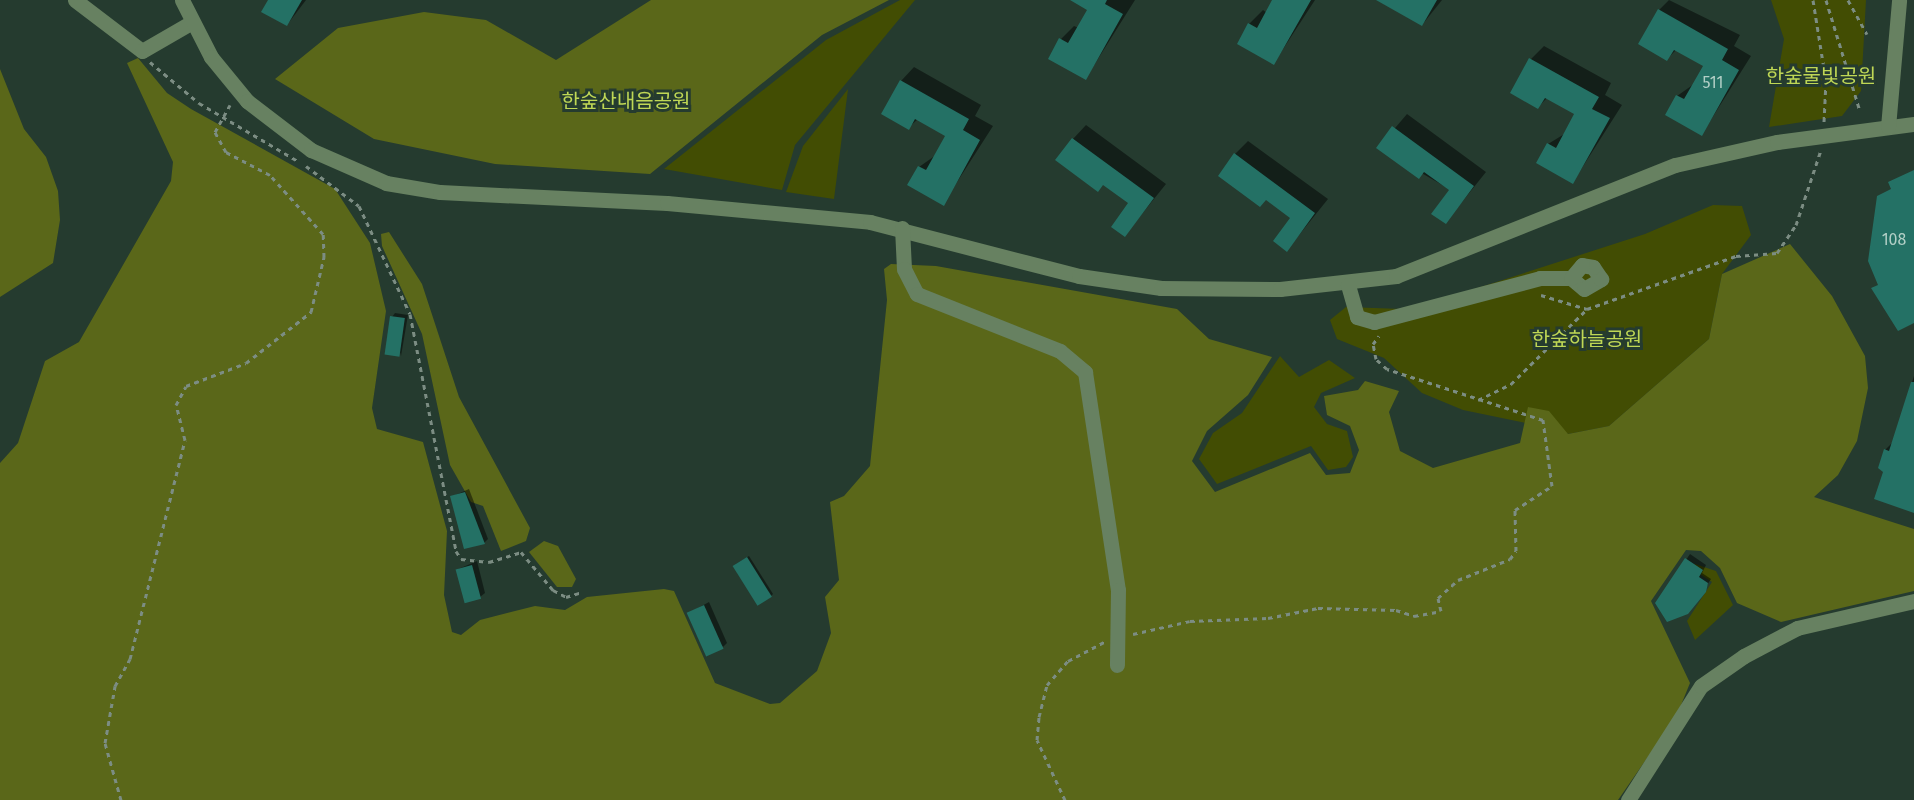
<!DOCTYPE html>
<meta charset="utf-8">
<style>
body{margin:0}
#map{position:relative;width:1914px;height:800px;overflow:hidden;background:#253b2f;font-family:"Fira Sans","Noto Sans KR",sans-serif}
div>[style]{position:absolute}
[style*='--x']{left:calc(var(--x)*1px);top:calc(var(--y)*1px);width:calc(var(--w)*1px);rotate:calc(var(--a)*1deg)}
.green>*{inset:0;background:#424d03}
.forest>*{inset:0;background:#5a6719}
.shadow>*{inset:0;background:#0007}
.building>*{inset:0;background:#247165;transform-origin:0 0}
.path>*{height:3px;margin-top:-1.5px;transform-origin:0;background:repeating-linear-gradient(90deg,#7c8d83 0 4.5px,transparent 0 9px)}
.minor>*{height:15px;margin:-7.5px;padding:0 7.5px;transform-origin:7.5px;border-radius:7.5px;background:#678161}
span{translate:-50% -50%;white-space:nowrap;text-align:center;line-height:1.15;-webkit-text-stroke:6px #253b2f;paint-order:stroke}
.number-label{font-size:16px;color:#b2cfc6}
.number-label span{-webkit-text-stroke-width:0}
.park-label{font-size:20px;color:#bfd755}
</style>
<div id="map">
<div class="green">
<i style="clip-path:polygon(900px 0,915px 0,795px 145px,782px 190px,664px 169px,826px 40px)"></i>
<i style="clip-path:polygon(1771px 0,1866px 0,1861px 91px,1842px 116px,1769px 127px,1784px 39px)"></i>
<i style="clip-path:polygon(848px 89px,834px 199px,786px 192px,803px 146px)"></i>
<i style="clip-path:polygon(1713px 205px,1742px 206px,1751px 235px,1722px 274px,1709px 339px,1609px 426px,1568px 434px,1529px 407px,1526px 423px,1463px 410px,1422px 393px,1384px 358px,1337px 339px,1330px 320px,1346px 307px,1402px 309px,1459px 294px,1645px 234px)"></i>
<i style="clip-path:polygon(1280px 356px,1299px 377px,1329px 360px,1355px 378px,1321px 393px,1314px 407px,1327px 424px,1347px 431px,1353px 457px,1346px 467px,1328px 470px,1311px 446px,1217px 484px,1199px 459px,1213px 433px,1242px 413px)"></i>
<i style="clip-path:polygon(1695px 564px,1716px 571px,1733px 605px,1695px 640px,1687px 621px,1712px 582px,1692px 569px)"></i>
</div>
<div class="forest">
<i style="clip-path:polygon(651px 0,889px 0,822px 35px,650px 174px,495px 164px,374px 139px,275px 79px,338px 28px,424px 12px,486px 20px,556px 60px)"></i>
<i style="clip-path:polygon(138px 58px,167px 93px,191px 109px,335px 189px,370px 243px,386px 311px,372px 408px,377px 429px,423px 442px,447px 531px,444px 595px,452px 632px,461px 635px,480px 620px,535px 606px,565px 610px,587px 597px,664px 589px,674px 591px,715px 683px,770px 704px,780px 703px,817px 671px,831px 633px,825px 597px,839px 580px,830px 502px,844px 496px,870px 466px,887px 300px,884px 269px,891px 264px,936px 266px,1177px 309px,1209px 339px,1272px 357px,1248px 395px,1207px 431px,1192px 461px,1215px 492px,1310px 453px,1326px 475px,1350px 473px,1359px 450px,1350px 426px,1327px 415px,1324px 396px,1358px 390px,1365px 381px,1399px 391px,1389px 412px,1400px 451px,1433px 468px,1520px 443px,1528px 407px,1549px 411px,1568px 434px,1609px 426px,1709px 339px,1722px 274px,1790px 244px,1832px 296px,1865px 356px,1868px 388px,1857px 441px,1838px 475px,1814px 497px,1914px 529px,1914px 591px,1781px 622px,1737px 603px,1720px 568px,1701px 551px,1686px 550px,1651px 601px,1690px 683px,1677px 715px,1618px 800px,0 800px,0 463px,18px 443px,45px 361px,79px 342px,171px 181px,173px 162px,127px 63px)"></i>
<i style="clip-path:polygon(0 69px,24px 129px,46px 157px,58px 191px,60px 220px,53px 263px,0 297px)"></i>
<i style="clip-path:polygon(389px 232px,422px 284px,459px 397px,530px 528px,526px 541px,501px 551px,483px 506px,471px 502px,450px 465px,422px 334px,382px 246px,381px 234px)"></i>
<i style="clip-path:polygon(544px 541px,558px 546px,576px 579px,572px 587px,557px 587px,529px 552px)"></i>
</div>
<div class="shadow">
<i style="clip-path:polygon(270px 0,306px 0,287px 25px)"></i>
<i style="clip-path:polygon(1073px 0,1135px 0,1086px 78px,1061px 39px,1074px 26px,1079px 28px,1089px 9px)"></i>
<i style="clip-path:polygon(1274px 0,1315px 0,1274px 63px,1249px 24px,1263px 10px,1267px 13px)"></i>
<i style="clip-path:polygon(1390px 0,1442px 0,1422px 25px)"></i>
<i style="clip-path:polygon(1669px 0,1740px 35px,1734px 46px,1751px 56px,1702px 134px,1677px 96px,1694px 84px,1705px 65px,1676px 50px,1667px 59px,1659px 10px)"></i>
<i style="clip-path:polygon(1544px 46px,1611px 83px,1605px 95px,1622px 105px,1573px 182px,1548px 144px,1566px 133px,1576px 114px,1548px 97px,1538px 107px,1531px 59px)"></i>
<i style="clip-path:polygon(914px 67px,981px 105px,975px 116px,993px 126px,943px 204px,919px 167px,936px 155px,947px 136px,918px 119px,908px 128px,901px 81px)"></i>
<i style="clip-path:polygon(1407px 114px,1486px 172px,1446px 222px,1451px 190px,1378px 148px)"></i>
<i style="clip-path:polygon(1086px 125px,1166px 184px,1125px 235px,1130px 203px,1073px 139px)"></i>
<i style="clip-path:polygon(1248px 141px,1328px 199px,1287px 250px,1292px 218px,1235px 154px)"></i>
<i style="clip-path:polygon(395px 313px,408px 315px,401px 356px,392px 317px)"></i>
<i style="clip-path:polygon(1914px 376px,1914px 508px,1885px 471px,1885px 450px,1893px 442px)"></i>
<i style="clip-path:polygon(469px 489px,488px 539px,484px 543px,451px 497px)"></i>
<i style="clip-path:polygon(1690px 554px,1706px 565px,1702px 573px,1711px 579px,1692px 608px,1657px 603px)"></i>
<i style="clip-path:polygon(749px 556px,773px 594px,771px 596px,736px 564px)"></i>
<i style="clip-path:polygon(477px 561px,485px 593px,480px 597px,456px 570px)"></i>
<i style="clip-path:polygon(709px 602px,727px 643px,723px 647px,689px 613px)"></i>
</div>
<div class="building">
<i style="clip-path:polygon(268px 0,302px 0,287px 26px,261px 12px)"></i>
<i style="clip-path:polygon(1070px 0,1107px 0,1105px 4px,1123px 14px,1086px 80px,1048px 59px,1059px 38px,1068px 43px,1087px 10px)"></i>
<i style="clip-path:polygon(1272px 0,1311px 0,1274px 65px,1237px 44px,1248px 23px,1257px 28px)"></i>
<i style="clip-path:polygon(1376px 0,1437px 0,1422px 26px)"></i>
<i style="clip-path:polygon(1658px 9px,1728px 49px,1722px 60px,1739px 70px,1702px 136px,1665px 115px,1676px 95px,1684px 99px,1703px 66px,1674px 50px,1667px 61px,1638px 44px)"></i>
<i style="clip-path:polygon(1529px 58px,1599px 97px,1592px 109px,1610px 118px,1573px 184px,1536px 163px,1547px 143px,1556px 148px,1574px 114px,1545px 98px,1538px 109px,1510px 93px)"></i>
<i style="clip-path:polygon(900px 80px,969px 119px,963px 130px,980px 140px,944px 206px,907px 185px,918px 166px,926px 170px,945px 136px,915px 119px,909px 130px,881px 114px)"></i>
<i style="clip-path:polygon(1392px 126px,1474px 186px,1446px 224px,1431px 214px,1449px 190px,1424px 172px,1419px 179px,1376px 148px)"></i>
<i style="clip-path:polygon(1072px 138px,1154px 198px,1125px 237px,1111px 227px,1128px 203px,1103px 185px,1098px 192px,1055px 160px)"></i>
<i style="clip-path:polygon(1234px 153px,1315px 213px,1287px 252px,1273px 241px,1290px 218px,1266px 200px,1260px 207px,1218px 176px)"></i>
<i style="clip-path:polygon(1914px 170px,1914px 323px,1898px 331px,1871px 288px,1878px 285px,1868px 261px,1877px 196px,1891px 189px,1888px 182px)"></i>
<i style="left:390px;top:316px;width:15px;height:39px;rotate:8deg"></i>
<i style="clip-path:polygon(1911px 382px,1914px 382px,1914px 513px,1874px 499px,1883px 472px,1878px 468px,1884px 449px,1889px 451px)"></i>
<i style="clip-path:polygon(465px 492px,485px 544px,464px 549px,450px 496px)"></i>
<i style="left:747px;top:557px;width:47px;height:17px;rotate:58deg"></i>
<i style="clip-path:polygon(1685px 558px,1703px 570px,1699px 577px,1708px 583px,1706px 592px,1688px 614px,1667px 622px,1655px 603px)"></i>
<i style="left:472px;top:565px;width:35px;height:17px;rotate:75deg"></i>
<i style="left:704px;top:605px;width:48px;height:19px;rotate:66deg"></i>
</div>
<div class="path">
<i style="--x:1813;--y:0;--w:82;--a:80.9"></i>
<i style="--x:1826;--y:81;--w:41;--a:92.8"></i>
<i style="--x:1826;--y:0;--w:116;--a:73"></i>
<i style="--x:1848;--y:0;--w:39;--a:61"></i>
<i style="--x:150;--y:62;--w:64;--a:39.9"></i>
<i style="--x:199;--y:103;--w:115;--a:30.4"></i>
<i style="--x:306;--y:166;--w:66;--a:37"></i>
<i style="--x:359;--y:206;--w:119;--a:64.7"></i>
<i style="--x:410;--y:314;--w:241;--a:79"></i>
<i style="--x:456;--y:551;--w:9;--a:58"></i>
<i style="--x:461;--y:559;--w:28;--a:6"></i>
<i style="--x:489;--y:562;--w:34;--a:-17"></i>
<i style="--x:521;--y:552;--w:50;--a:49.9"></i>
<i style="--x:553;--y:590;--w:15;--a:28"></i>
<i style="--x:566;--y:597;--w:14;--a:-17"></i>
<i style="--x:1541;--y:295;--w:48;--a:16.9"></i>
<i style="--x:1478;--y:400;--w:37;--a:-26"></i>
<i style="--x:1511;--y:384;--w:107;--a:-44.6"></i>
<i style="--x:1587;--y:309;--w:158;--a:-19.6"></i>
<i style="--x:1736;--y:256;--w:41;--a:-4.2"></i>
<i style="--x:1777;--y:253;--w:34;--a:-56"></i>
<i style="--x:1796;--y:225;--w:79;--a:-71.6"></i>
<i style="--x:1133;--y:634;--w:58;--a:-12.8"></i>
<i style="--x:1190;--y:621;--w:78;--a:-2.2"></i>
<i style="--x:1268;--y:618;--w:51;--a:-11.3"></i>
<i style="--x:1318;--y:608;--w:78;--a:1.5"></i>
<i style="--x:1396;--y:610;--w:19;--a:18"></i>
<i style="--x:1414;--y:616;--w:27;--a:-10"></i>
<i style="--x:1441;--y:611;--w:13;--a:-103"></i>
<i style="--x:1438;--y:598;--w:27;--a:-42"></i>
<i style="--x:1458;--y:580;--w:56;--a:-22"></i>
<i style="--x:1510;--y:559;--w:10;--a:-53"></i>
<i style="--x:1516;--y:551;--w:41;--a:-91.4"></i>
<i style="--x:1515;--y:510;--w:44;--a:-33"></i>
<i style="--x:1552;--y:486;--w:67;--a:-97.8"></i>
<i style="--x:1543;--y:420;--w:164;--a:-161.9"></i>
<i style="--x:1387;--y:369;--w:15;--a:-138"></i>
<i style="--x:1376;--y:359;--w:15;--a:-101"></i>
<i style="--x:1373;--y:344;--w:10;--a:-53"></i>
<i style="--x:121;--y:800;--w:59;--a:-105.7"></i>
<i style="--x:105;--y:743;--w:58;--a:-80"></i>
<i style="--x:115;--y:686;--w:31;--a:-61"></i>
<i style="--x:130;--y:659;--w:226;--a:-75.9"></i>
<i style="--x:185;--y:440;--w:36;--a:-104"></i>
<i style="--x:176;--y:405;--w:21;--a:-62"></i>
<i style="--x:186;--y:386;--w:64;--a:-21"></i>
<i style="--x:246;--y:363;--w:83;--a:-38.1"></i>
<i style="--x:311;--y:312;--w:57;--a:-76.7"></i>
<i style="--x:324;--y:257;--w:23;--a:-92"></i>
<i style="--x:323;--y:234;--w:79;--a:-131.9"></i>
<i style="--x:270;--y:175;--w:50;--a:-152.4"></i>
<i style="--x:226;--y:152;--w:23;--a:-119"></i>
<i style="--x:215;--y:132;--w:31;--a:-61"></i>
<i style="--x:1065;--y:800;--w:66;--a:-115"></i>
<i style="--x:1037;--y:740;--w:23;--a:-85"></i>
<i style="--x:1039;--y:717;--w:33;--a:-76"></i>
<i style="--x:1047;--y:685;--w:32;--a:-49"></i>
<i style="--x:1068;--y:661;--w:41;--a:-27.8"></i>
</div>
<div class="minor">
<i style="--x:75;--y:0;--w:84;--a:37.3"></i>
<i style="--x:142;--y:51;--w:58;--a:-30.1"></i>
<i style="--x:182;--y:0;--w:64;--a:63"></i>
<i style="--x:211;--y:57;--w:57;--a:50.7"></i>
<i style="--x:247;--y:101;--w:81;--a:37.4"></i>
<i style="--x:311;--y:150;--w:82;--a:23.7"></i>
<i style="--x:386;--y:183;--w:55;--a:9.5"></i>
<i style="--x:440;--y:192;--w:227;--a:2.8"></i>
<i style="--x:667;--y:203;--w:204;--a:5.3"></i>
<i style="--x:870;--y:222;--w:216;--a:14.5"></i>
<i style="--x:1079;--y:276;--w:83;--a:8.3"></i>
<i style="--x:1161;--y:288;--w:119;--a:0.5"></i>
<i style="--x:1280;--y:289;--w:117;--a:-6.4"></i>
<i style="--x:1396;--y:276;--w:300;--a:-21.7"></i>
<i style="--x:1675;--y:165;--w:105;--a:-12.7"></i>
<i style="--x:1777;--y:142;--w:138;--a:-7.5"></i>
<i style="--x:1888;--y:127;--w:127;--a:-85"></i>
<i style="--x:902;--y:228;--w:41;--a:87.2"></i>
<i style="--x:904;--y:269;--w:28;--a:63"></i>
<i style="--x:917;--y:294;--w:154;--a:21.7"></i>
<i style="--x:1060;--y:351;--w:33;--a:40"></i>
<i style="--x:1085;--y:372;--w:220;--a:81.4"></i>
<i style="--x:1118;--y:590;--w:75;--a:90.8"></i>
<i style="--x:1348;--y:285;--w:33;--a:74"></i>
<i style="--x:1357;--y:317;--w:18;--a:16"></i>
<i style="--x:1374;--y:322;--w:172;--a:-14.8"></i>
<i style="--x:1540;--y:278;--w:31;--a:0"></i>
<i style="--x:1571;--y:278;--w:17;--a:40"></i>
<i style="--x:1584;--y:289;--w:20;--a:-30"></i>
<i style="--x:1601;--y:279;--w:14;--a:-124"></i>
<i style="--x:1593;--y:267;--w:11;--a:-170"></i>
<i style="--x:1582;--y:265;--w:17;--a:130"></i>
<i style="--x:1628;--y:800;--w:135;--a:-57.4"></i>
<i style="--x:1701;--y:686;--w:52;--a:-34.9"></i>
<i style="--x:1744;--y:656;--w:60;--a:-27.8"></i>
<i style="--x:1797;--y:628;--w:120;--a:-13"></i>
</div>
<div class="number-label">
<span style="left:1713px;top:83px">511</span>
<span style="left:1894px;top:240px">108</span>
</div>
<div class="park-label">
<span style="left:1821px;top:76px">한숲물빛공원</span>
<span style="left:626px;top:101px">한숲산내음공원</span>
<span style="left:1587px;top:339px">한숲하늘공원</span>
</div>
</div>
